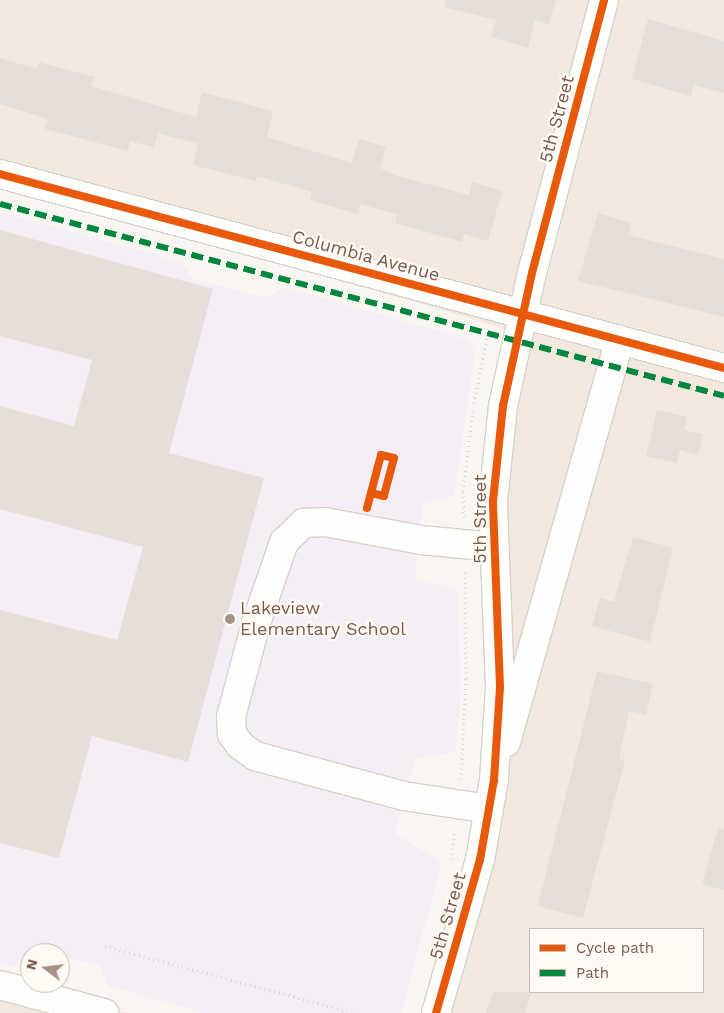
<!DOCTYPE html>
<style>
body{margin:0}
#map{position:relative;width:724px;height:1013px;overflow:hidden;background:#f9f5f0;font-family:"Work Sans",sans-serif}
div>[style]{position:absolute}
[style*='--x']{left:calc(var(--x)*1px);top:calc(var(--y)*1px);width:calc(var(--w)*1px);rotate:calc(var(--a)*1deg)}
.residential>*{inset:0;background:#f2e8de}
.education>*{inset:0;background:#f6eef6}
.building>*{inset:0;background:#e6ded7}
.path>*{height:3px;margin-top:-1.5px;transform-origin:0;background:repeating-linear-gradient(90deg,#dcd5d0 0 1px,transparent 0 5px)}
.roads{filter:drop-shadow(1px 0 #d7d1cb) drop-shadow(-1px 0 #d7d1cb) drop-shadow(0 1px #d7d1cb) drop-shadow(0 -1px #d7d1cb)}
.minor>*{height:28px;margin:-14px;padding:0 14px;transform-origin:14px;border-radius:14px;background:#fefefd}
.quiet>*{height:6px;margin-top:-3px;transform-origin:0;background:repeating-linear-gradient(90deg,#00873e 0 12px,transparent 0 18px)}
.cycleway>*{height:8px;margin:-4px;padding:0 4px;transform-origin:4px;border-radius:4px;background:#e8590c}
.dots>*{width:14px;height:14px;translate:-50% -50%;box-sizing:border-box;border:2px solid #fffaf3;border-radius:50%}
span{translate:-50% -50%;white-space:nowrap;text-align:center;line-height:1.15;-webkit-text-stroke:4.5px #fffaf3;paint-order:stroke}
.street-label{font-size:18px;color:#7a5c4d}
.poi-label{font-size:18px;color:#7a5c4d}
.left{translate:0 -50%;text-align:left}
.legend{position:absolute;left:529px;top:928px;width:175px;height:65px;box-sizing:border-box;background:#fffaf3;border:1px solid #cabbb1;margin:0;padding:6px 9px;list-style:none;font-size:15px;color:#7a5c4d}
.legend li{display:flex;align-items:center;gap:10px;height:25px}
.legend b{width:25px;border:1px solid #cabbb1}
.north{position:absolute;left:20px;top:943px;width:50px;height:50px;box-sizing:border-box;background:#fffaf3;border:1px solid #cabbb1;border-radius:50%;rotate:285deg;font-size:14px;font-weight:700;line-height:20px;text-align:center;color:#7a5c4d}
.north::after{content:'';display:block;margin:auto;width:18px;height:22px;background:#a69286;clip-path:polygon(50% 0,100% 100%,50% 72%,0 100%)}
</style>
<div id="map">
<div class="residential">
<i style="clip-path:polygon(0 0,589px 0,511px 297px,0 160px)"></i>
<i style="clip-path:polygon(620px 0,724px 0,724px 354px,540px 305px)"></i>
<i style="clip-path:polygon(evenodd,242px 252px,724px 382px,724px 1013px,443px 1013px,487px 881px,507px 329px,242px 252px,530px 929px,703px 929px,703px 992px,530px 992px,530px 929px)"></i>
<i style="clip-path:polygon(0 979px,127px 1013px,0 1013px)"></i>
</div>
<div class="education">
<i style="clip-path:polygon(0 212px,182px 262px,192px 279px,266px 298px,284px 287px,467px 339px,475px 352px,454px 496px,423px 504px,415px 579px,458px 591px,460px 702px,455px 752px,415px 758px,395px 834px,442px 862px,401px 1013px,206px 1013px,108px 986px,99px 965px,60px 956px,60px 953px,31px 949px,15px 967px,0 962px)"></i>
</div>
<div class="building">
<i style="clip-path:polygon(446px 0,556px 0,549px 24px,535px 20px,528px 48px,491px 37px,496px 20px,445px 7px)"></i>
<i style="clip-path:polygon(648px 19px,724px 41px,724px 93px,694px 85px,691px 96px,632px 79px)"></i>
<i style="clip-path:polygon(0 58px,37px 69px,39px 62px,94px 77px,91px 86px,196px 117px,202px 92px,273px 111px,267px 137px,352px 163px,359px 139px,386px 147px,380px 168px,397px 176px,469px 195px,472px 182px,502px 191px,488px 241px,464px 234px,462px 242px,395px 223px,397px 214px,360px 204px,357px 214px,310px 200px,312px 192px,257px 176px,256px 181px,193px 165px,198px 144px,158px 133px,154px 147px,130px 141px,128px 151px,45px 129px,48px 119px,0 104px)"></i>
<i style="clip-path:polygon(598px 213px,631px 223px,628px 235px,724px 259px,724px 317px,578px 281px)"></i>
<i style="clip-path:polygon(0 230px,213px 289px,169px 453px,264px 478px,188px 762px,92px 736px,59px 858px,0 843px,0 610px,117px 640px,143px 547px,0 509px,0 406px,74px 426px,92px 360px,0 336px)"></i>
<i style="clip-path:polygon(657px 410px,687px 417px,684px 430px,703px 434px,698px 455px,680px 450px,677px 463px,646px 456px)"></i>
<i style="clip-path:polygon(633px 537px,673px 548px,650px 642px,592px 626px,600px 598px,614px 602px)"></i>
<i style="clip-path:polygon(597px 671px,653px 684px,646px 715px,629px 711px,619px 759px,625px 760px,583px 918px,538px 906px)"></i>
<i style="clip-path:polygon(718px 828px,724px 829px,724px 890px,702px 884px)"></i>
<i style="clip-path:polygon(493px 992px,531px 992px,525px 1013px,486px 1013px)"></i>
</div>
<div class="path">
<i style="--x:474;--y:403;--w:71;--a:-78.7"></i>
<i style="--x:464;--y:517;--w:26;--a:-92"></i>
<i style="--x:463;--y:491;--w:81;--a:-82.9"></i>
<i style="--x:461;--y:779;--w:101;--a:-87.2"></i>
<i style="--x:466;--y:678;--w:107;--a:-90.5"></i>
<i style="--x:451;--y:859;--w:29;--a:-82"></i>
<i style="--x:105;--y:946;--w:259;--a:15"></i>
</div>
<div class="roads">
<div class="minor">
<i style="--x:0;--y:174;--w:750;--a:15"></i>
<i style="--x:506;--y:742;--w:418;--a:-74.2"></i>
<i style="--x:489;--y:809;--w:86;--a:-171.3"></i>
<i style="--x:404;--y:796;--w:154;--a:-165"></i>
<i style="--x:255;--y:756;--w:19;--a:-144"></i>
<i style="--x:240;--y:745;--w:14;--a:-126"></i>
<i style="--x:232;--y:734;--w:17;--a:-93"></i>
<i style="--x:231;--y:717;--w:97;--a:-75.1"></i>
<i style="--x:256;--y:623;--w:86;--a:-70.9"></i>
<i style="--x:284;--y:542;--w:28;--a:-44"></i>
<i style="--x:304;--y:523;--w:21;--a:-3"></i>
<i style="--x:325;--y:522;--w:98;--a:10.6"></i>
<i style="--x:421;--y:540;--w:73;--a:5.5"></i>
<i style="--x:0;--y:985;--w:108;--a:15.1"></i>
<i style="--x:436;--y:1013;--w:159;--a:-74"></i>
<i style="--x:480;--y:860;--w:81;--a:-80.1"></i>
<i style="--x:494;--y:780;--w:93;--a:-86.3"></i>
<i style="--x:500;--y:687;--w:186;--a:-92.2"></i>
<i style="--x:493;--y:501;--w:96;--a:-84"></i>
<i style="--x:503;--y:406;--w:136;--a:-77.7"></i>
<i style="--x:532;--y:273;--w:282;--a:-75.2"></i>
</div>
</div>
<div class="quiet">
<i style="--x:0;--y:204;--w:749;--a:14.85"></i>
</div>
<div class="cycleway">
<i style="--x:0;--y:174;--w:750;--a:15"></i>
<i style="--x:367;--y:508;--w:55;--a:-75.2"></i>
<i style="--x:381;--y:455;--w:13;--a:13"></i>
<i style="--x:394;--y:458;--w:39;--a:105"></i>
<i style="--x:384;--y:496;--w:13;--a:-167"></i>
<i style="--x:436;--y:1013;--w:159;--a:-74"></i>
<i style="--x:480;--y:860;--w:81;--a:-80.1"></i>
<i style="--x:494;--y:780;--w:93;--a:-86.3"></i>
<i style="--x:500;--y:687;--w:186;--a:-92.2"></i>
<i style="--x:493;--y:501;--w:96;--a:-84"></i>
<i style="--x:503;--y:406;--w:136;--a:-77.7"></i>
<i style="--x:532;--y:273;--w:282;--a:-75.2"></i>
</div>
<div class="dots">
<i style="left:230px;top:619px;background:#a69286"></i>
</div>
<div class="street-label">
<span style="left:557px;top:119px;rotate:-75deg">5th Street</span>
<span style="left:366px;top:256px;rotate:15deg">Columbia Avenue</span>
<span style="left:480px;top:519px;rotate:-90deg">5th Street</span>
<span style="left:448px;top:916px;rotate:-74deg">5th Street</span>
</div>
<div class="poi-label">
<span class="left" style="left:240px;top:619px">Lakeview<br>Elementary School</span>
</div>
<ul class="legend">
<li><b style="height:6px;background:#e8590c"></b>Cycle path</li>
<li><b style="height:6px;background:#00873e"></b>Path</li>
</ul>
<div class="north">N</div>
</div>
